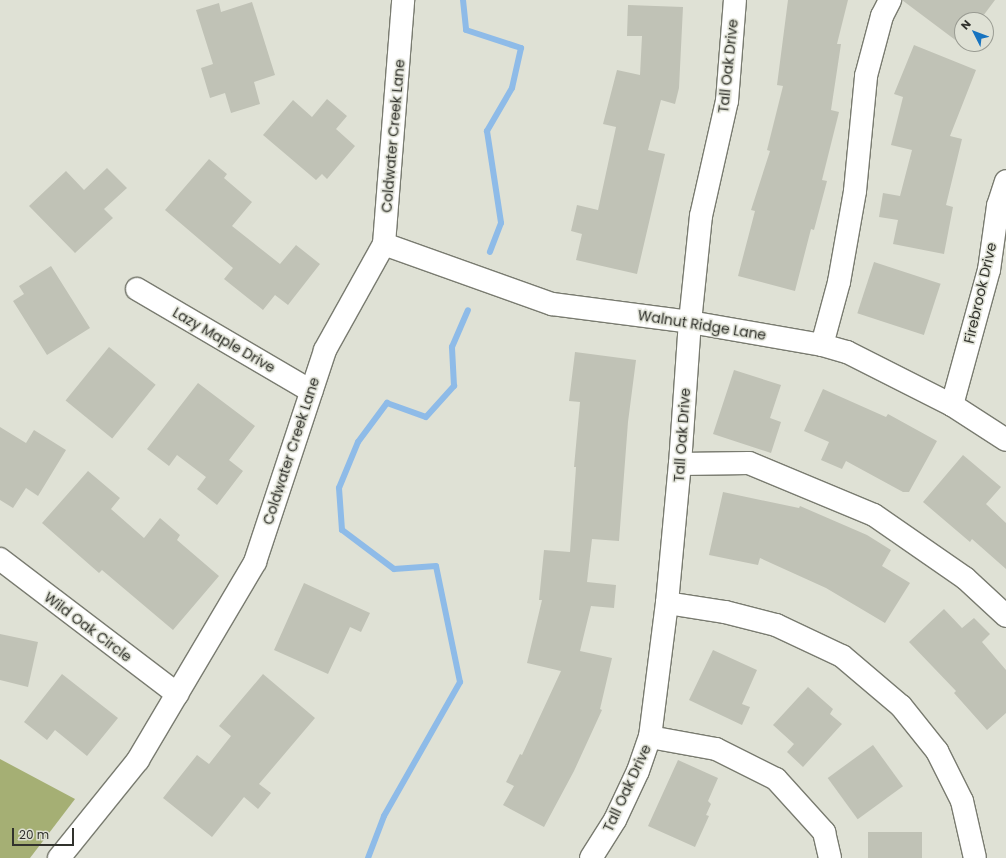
<!DOCTYPE html>
<style>
body{margin:0}
#map{position:relative;width:1006px;height:858px;overflow:hidden;background:#dfe1d5;font-family:Poppins,sans-serif}
div>[style]{position:absolute}
[style*='--x']{left:calc(var(--x)*1px);top:calc(var(--y)*1px);width:calc(var(--w)*1px);rotate:calc(var(--a)*1deg)}
.forest>*{inset:0;background:#a5af74}
.stream>*{height:6px;margin:-3px;padding:0 3px;transform-origin:3px;border-radius:3px;background:#8ebbe8}
.building>*{inset:0;background:#c0c2b6;transform-origin:0 0}
.roads{filter:drop-shadow(1px 0 #797b70) drop-shadow(-1px 0 #797b70) drop-shadow(0 1px #797b70) drop-shadow(0 -1px #797b70)}
.minor>*{height:22px;margin:-11px;padding:0 11px;transform-origin:11px;border-radius:11px;background:#fff}
span{translate:-50% -50%;white-space:nowrap;text-align:center;line-height:1.15;-webkit-text-stroke:3px #dfe1d5;paint-order:stroke}
.street-label{font-size:14px;color:#31322d}
.north{position:absolute;left:954px;top:12px;width:40px;height:40px;box-sizing:border-box;background:#dfe1d5;border:1px solid #999b92;border-radius:50%;rotate:312deg;font-size:11px;font-weight:700;line-height:16px;text-align:center;color:#31322d}
.north::after{content:'';display:block;margin:auto;width:14px;height:18px;background:#1673c0;clip-path:polygon(50% 0,100% 100%,50% 72%,0 100%)}
.scale{position:absolute;left:12px;top:828px;width:62px;height:18px;box-sizing:border-box;border:2px solid #31322d;border-top:0;padding-left:5px;font-size:12px;line-height:14px;white-space:nowrap;color:#31322d;-webkit-text-stroke:3px #dfe1d5;paint-order:stroke}
</style>
<div id="map">
<div class="forest">
<i style="clip-path:polygon(0 759px,75px 799px,30px 858px,0 858px)"></i>
</div>
<div class="stream">
<i style="--x:463;--y:0;--w:30;--a:84"></i>
<i style="--x:466;--y:30;--w:58;--a:18.1"></i>
<i style="--x:521;--y:48;--w:41;--a:102.7"></i>
<i style="--x:512;--y:88;--w:50;--a:120.2"></i>
<i style="--x:487;--y:131;--w:93;--a:81.3"></i>
<i style="--x:501;--y:223;--w:31;--a:111"></i>
<i style="--x:368;--y:858;--w:45;--a:-69.1"></i>
<i style="--x:384;--y:816;--w:154;--a:-60.4"></i>
<i style="--x:460;--y:682;--w:118;--a:-101.7"></i>
<i style="--x:436;--y:566;--w:42;--a:175.9"></i>
<i style="--x:394;--y:569;--w:65;--a:-143.1"></i>
<i style="--x:342;--y:530;--w:42;--a:-94.1"></i>
<i style="--x:339;--y:488;--w:50;--a:-67.6"></i>
<i style="--x:358;--y:442;--w:49;--a:-53.4"></i>
<i style="--x:387;--y:403;--w:41;--a:19.7"></i>
<i style="--x:426;--y:417;--w:42;--a:-47.9"></i>
<i style="--x:454;--y:386;--w:39;--a:-93"></i>
<i style="--x:452;--y:347;--w:40;--a:-66.6"></i>
</div>
<div class="building">
<i style="clip-path:polygon(788px 0,848px 0,837px 44px,841px 44px,831px 110px,839px 112px,822px 180px,827px 181px,814px 230px,811px 229px,795px 291px,738px 276px,755px 211px,751px 210px,770px 151px,767px 150px,783px 86px,777px 85px)"></i>
<i style="clip-path:polygon(902px 0,995px 0,980px 20px,962px 20px,962px 45px)"></i>
<i style="clip-path:polygon(252px 2px,275px 75px,254px 82px,260px 104px,231px 113px,225px 93px,210px 98px,201px 68px,213px 64px,196px 10px,219px 3px,221px 12px)"></i>
<i style="clip-path:polygon(628px 5px,683px 7px,679px 88px,675px 104px,661px 100px,648px 150px,665px 154px,637px 274px,576px 260px,582px 234px,571px 231px,577px 205px,598px 210px,616px 127px,603px 124px,617px 70px,640px 75px,642px 36px,627px 36px)"></i>
<i style="clip-path:polygon(914px 45px,976px 70px,950px 136px,962px 139px,946px 205px,953px 207px,944px 254px,893px 244px,898px 220px,879px 217px,883px 193px,900px 196px,912px 150px,891px 145px,903px 97px,894px 94px)"></i>
<i style="clip-path:polygon(327px 99px,347px 116px,336px 129px,355px 146px,327px 179px,322px 174px,316px 180px,263px 135px,293px 100px,312px 117px)"></i>
<i style="clip-path:polygon(209px 159px,227px 174px,224px 178px,252px 202px,232px 226px,280px 264px,296px 245px,320px 264px,288px 305px,275px 295px,263px 310px,224px 279px,233px 268px,165px 210px)"></i>
<i style="clip-path:polygon(107px 168px,127px 188px,104px 209px,113px 218px,75px 253px,29px 206px,66px 171px,84px 190px)"></i>
<i style="left:874px;top:262px;width:70px;height:54px;rotate:18deg"></i>
<i style="clip-path:polygon(51px 266px,90px 328px,47px 355px,13px 301px,24px 294px,19px 286px)"></i>
<i style="left:109px;top:347px;width:60px;height:69px;rotate:39deg"></i>
<i style="clip-path:polygon(575px 352px,636px 360px,628px 422px,619px 541px,592px 539px,587px 582px,616px 585px,614px 608px,591px 606px,580px 651px,612px 658px,600px 709px,602px 710px,574px 771px,544px 827px,503px 805px,514px 786px,506px 782px,520px 754px,522px 755px,561px 671px,527px 663px,542px 600px,539px 600px,544px 550px,570px 552px,576px 467px,574px 467px,580px 402px,569px 401px)"></i>
<i style="clip-path:polygon(734px 370px,781px 385px,770px 418px,781px 422px,771px 453px,713px 434px)"></i>
<i style="clip-path:polygon(198px 383px,255px 426px,229px 460px,243px 471px,217px 505px,197px 489px,206px 477px,177px 455px,169px 466px,147px 449px)"></i>
<i style="clip-path:polygon(823px 389px,886px 417px,888px 414px,937px 441px,909px 492px,903px 492px,846px 461px,842px 469px,821px 460px,829px 442px,804px 431px)"></i>
<i style="clip-path:polygon(0 427px,26px 443px,34px 430px,66px 450px,38px 496px,26px 488px,13px 508px,0 500px)"></i>
<i style="clip-path:polygon(963px 455px,1001px 487px,986px 504px,1006px 523px,1006px 569px,972px 539px,970px 542px,923px 502px)"></i>
<i style="clip-path:polygon(88px 471px,120px 498px,111px 509px,144px 538px,160px 518px,180px 535px,177px 540px,219px 576px,173px 630px,102px 570px,99px 573px,42px 523px)"></i>
<i style="clip-path:polygon(723px 492px,799px 508px,800px 506px,867px 535px,891px 550px,882px 566px,910px 583px,885px 623px,826px 588px,760px 558px,758px 565px,709px 555px)"></i>
<i style="clip-path:polygon(304px 583px,370px 613px,361px 632px,350px 627px,328px 674px,274px 650px)"></i>
<i style="clip-path:polygon(944px 609px,962px 628px,974px 618px,990px 634px,982px 642px,1006px 670px,1006px 713px,987px 730px,954px 693px,956px 691px,909px 642px)"></i>
<i style="clip-path:polygon(0 634px,38px 642px,28px 687px,0 680px)"></i>
<i style="clip-path:polygon(713px 650px,757px 670px,742px 704px,750px 707px,742px 725px,689px 700px)"></i>
<i style="clip-path:polygon(62px 674px,118px 718px,87px 756px,55px 730px,47px 740px,24px 722px)"></i>
<i style="clip-path:polygon(263px 674px,315px 718px,259px 784px,271px 793px,258px 809px,244px 797px,212px 837px,163px 798px,197px 755px,209px 764px,231px 736px,219px 726px)"></i>
<i style="clip-path:polygon(808px 687px,833px 709px,830px 714px,842px 724px,803px 767px,787px 752px,794px 744px,773px 725px)"></i>
<i style="left:873px;top:745px;width:51px;height:56px;rotate:54deg"></i>
<i style="clip-path:polygon(678px 760px,718px 778px,708px 801px,711px 804px,706px 815px,709px 816px,695px 847px,648px 826px)"></i>
<i style="left:922px;top:832px;width:26px;height:54px;rotate:90deg"></i>
</div>
<div class="roads">
<div class="minor">
<i style="--x:384;--y:244;--w:178;--a:19.7"></i>
<i style="--x:552;--y:304;--w:139;--a:7.4"></i>
<i style="--x:690;--y:322;--w:134;--a:9.9"></i>
<i style="--x:822;--y:345;--w:26;--a:16"></i>
<i style="--x:847;--y:352;--w:118;--a:26.8"></i>
<i style="--x:952;--y:405;--w:64;--a:32.9"></i>
<i style="--x:137;--y:289;--w:202;--a:30.4"></i>
<i style="--x:822;--y:345;--w:65;--a:-74.9"></i>
<i style="--x:839;--y:282;--w:92;--a:-80"></i>
<i style="--x:855;--y:191;--w:116;--a:-84.5"></i>
<i style="--x:866;--y:76;--w:62;--a:-75.1"></i>
<i style="--x:882;--y:16;--w:18;--a:-63"></i>
<i style="--x:952;--y:405;--w:140;--a:-74.7"></i>
<i style="--x:989;--y:270;--w:65;--a:-82"></i>
<i style="--x:998;--y:206;--w:26;--a:-72"></i>
<i style="--x:680;--y:464;--w:69;--a:-0.8"></i>
<i style="--x:749;--y:463;--w:135;--a:22.6"></i>
<i style="--x:874;--y:515;--w:111;--a:34.7"></i>
<i style="--x:965;--y:578;--w:56;--a:42.8"></i>
<i style="--x:0;--y:559;--w:223;--a:37.3"></i>
<i style="--x:667;--y:603;--w:59;--a:8.8"></i>
<i style="--x:725;--y:612;--w:53;--a:14.3"></i>
<i style="--x:776;--y:625;--w:73;--a:25.2"></i>
<i style="--x:842;--y:656;--w:77;--a:40.3"></i>
<i style="--x:901;--y:706;--w:58;--a:51.3"></i>
<i style="--x:937;--y:751;--w:56;--a:63.4"></i>
<i style="--x:962;--y:801;--w:58;--a:77.2"></i>
<i style="--x:650;--y:737;--w:67;--a:10.3"></i>
<i style="--x:716;--y:749;--w:67;--a:26.6"></i>
<i style="--x:776;--y:779;--w:72;--a:47.8"></i>
<i style="--x:824;--y:832;--w:27;--a:77"></i>
<i style="--x:59;--y:858;--w:126;--a:-51.1"></i>
<i style="--x:138;--y:760;--w:230;--a:-59.4"></i>
<i style="--x:255;--y:562;--w:223;--a:-71.7"></i>
<i style="--x:325;--y:350;--w:121;--a:-60.9"></i>
<i style="--x:384;--y:244;--w:245;--a:-85.5"></i>
<i style="--x:591;--y:858;--w:45;--a:-57.7"></i>
<i style="--x:615;--y:820;--w:54;--a:-64.9"></i>
<i style="--x:638;--y:771;--w:36;--a:-71"></i>
<i style="--x:650;--y:737;--w:135;--a:-82.8"></i>
<i style="--x:667;--y:603;--w:140;--a:-84.7"></i>
<i style="--x:680;--y:464;--w:142;--a:-86"></i>
<i style="--x:690;--y:322;--w:107;--a:-84.1"></i>
<i style="--x:701;--y:216;--w:118;--a:-77.3"></i>
<i style="--x:727;--y:101;--w:101;--a:-85.5"></i>
</div>
</div>
<div class="street-label">
<span style="left:728px;top:66px;rotate:-84deg">Tall Oak Drive</span>
<span style="left:393px;top:136px;rotate:-85deg">Coldwater Creek Lane</span>
<span style="left:980px;top:293px;rotate:-77deg">Firebrook Drive</span>
<span style="left:702px;top:325px;rotate:9deg">Walnut Ridge Lane</span>
<span style="left:224px;top:340px;rotate:30deg">Lazy Maple Drive</span>
<span style="left:682px;top:435px;rotate:-86deg">Tall Oak Drive</span>
<span style="left:291px;top:451px;rotate:-72deg">Coldwater Creek Lane</span>
<span style="left:88px;top:627px;rotate:37deg">Wild Oak Circle</span>
<span style="left:627px;top:788px;rotate:-65deg">Tall Oak Drive</span>
</div>
<div class="north">N</div>
<div class="scale">20 m</div>
</div>
